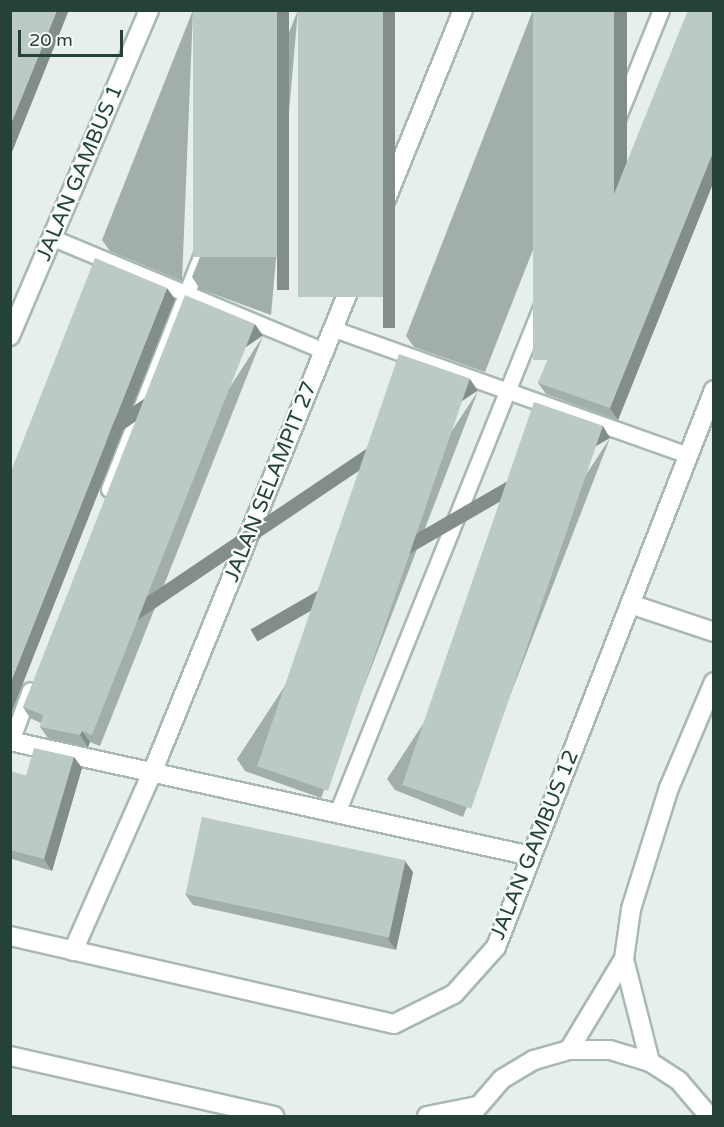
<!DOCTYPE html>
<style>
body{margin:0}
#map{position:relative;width:724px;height:1127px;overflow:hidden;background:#e6efeb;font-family:"Varela Round",sans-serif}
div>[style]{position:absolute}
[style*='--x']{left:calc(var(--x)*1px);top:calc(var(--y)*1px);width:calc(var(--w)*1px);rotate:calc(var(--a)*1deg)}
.roads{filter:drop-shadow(2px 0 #a8b8b2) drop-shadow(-2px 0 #a8b8b2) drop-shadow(0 2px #a8b8b2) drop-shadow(0 -2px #a8b8b2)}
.lane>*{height:15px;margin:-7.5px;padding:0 7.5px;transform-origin:7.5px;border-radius:7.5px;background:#fff}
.street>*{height:18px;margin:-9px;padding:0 9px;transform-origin:9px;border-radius:9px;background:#fff}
.wall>*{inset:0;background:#a1aea9}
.shaded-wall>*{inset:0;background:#838d89;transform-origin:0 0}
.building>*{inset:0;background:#bbcac4;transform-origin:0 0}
span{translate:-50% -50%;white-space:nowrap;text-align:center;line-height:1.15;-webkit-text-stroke:5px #f7fbf9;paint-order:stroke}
.street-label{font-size:21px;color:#24423a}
.frame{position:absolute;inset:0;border:12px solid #24423a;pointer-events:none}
.scale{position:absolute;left:18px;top:30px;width:105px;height:27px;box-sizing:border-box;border:3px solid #24423a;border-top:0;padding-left:8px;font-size:18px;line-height:21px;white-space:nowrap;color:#24423a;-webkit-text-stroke:4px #f7fbf9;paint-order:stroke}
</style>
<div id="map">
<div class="roads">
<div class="lane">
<i style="--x:53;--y:238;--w:295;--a:22.6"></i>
<i style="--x:334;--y:329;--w:376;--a:19.6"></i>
<i style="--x:109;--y:489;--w:290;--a:-68.4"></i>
<i style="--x:11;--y:741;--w:54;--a:-69.6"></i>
<i style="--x:337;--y:813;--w:866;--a:-68.03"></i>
</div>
<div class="street">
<i style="--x:10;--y:336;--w:354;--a:-66.9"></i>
<i style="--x:630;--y:604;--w:89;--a:18.4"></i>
<i style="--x:10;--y:741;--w:534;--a:12.45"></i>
<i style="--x:10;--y:936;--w:394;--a:12.9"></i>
<i style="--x:394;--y:1024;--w:67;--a:-26.6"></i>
<i style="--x:454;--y:994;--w:63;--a:-48.2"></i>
<i style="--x:496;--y:947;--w:598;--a:-68.63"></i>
<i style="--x:73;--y:951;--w:195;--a:-66.1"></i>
<i style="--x:152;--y:773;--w:824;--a:-67.82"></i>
<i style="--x:569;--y:1050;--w:106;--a:-58.9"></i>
<i style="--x:10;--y:1056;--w:271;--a:12.8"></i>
<i style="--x:650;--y:1062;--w:106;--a:-104.2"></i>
<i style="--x:624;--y:959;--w:50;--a:-82"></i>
<i style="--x:631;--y:909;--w:127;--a:-72.6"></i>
<i style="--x:669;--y:788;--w:115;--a:-67"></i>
<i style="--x:427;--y:1116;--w:51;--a:-11.3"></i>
<i style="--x:470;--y:1116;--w:49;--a:-49.1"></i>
<i style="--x:502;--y:1079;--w:37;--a:-31"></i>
<i style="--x:534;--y:1060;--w:36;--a:-16"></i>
<i style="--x:569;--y:1050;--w:41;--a:0"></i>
<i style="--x:610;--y:1050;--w:42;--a:16.7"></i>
<i style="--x:650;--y:1062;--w:35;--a:33"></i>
<i style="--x:679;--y:1081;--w:46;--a:49.4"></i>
</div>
</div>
<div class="wall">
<i style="clip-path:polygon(193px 10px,182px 281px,110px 251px,102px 240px)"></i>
<i style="clip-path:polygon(298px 10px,271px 315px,200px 289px,192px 277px)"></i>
<i style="clip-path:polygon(533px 10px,627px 10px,485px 372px,414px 347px,406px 336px)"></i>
<i style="clip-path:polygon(714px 10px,714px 181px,618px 420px,546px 394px,538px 383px)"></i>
<i style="clip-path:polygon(263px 336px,100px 746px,90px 742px,88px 747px,48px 738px,40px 727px,41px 723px,30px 718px,23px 707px)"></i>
<i style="clip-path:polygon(478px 391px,321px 798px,245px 771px,237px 759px)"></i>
<i style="clip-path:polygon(610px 438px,463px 817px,395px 790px,387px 779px)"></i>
<i style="clip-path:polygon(74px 757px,82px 768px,52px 871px,12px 859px,10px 865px,10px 771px,26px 776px)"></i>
<i style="clip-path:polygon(413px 872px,396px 950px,193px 905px,185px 894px)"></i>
</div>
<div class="shaded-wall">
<i style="clip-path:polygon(57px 10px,69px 10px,10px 157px,10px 126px)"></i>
<i style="left:277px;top:10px;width:12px;height:280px"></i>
<i style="left:383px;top:10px;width:12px;height:318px"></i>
<i style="left:614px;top:10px;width:13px;height:377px"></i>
<i style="clip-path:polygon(714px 150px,714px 181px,618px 420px,610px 408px)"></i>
<i style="clip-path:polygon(167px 288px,175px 299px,12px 711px,10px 709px,10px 684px)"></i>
<i style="left:255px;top:324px;width:14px;height:442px;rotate:56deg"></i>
<i style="left:470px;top:379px;width:14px;height:437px;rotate:56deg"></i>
<i style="left:603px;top:426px;width:14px;height:407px;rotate:60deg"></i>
<i style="clip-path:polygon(82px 731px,90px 742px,88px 747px,80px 735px)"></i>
<i style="clip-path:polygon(74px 757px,82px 768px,52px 871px,44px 859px)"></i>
<i style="clip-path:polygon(405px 861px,413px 872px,396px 950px,388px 939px)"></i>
</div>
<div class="building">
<i style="clip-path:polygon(10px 10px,57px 10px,10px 126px)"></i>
<i style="left:193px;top:10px;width:84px;height:247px"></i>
<i style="left:298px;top:10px;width:85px;height:287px"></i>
<i style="left:533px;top:10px;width:81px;height:350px"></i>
<i style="clip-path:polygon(688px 10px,714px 10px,714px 150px,610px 408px,538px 383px)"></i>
<i style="clip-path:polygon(95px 258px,167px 288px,10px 684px,10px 474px)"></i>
<i style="clip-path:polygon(185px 295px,255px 324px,92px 735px,82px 731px,80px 735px,40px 727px,43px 715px,23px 707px)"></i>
<i style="left:399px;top:354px;width:75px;height:436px;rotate:19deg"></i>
<i style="left:534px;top:402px;width:73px;height:405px;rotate:19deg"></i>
<i style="clip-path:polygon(34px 748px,74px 757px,44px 859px,10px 850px,10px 771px,26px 776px)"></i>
<i style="left:202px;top:817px;width:208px;height:79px;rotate:12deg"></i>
</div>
<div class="street-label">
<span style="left:80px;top:173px;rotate:-67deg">JALAN GAMBUS 1</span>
<span style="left:271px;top:482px;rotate:-68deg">JALAN SELAMPIT 27</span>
<span style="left:535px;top:845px;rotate:-68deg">JALAN GAMBUS 12</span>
</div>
<div class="frame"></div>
<div class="scale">20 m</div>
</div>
